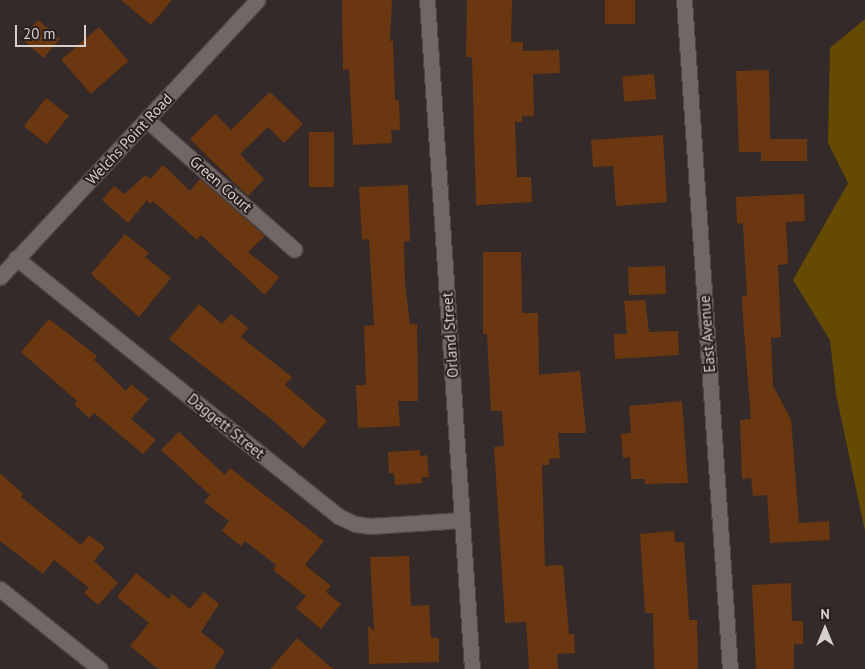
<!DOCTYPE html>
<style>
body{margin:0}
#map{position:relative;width:865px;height:669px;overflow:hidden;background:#342a29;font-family:"PT Sans",sans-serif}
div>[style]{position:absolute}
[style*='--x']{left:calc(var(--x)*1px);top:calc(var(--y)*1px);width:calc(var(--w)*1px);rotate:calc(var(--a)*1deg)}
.green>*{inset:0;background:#654a01}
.building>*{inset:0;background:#6b3710;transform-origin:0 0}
.roads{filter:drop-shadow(1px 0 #4f4747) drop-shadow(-1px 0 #4f4747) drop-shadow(0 1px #4f4747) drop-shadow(0 -1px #4f4747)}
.street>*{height:15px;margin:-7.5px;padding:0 7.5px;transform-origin:7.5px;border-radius:7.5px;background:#736766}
.secondary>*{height:15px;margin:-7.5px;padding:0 7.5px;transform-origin:7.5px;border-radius:7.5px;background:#736766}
span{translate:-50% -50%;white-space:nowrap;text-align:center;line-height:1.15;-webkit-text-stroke:4px #2a201f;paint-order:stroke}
.street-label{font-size:15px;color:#d6d0cf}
.north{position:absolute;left:800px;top:604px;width:50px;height:50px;-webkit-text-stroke:4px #2a201f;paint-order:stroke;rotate:0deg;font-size:14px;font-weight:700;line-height:20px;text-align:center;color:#d6d0cf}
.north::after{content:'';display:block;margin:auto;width:18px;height:22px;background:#d6d0cf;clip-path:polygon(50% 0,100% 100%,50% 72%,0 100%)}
.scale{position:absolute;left:15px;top:25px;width:71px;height:22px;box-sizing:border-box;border:2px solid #d6d0cf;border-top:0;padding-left:6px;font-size:15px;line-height:18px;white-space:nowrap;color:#d6d0cf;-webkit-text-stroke:4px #2a201f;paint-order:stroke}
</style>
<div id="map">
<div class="green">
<i style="clip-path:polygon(865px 19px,865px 531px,836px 394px,830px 340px,793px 280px,848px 183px,828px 143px,830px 48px)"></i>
</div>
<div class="building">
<i style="clip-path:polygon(121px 0,172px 0,151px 25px)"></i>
<i style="clip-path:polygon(342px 0,392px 0,390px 41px,393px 41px,395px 100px,399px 100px,400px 130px,391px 130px,392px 143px,353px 145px,349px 69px,343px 70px)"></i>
<i style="clip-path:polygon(467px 0,512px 0,511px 42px,523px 42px,523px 51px,559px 50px,560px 73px,533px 74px,534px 116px,522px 116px,522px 122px,515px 122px,517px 177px,531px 177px,532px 202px,476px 205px,472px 57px,466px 57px)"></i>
<i style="left:605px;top:0;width:30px;height:24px"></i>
<i style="left:38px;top:20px;width:29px;height:25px;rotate:41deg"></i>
<i style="left:99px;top:27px;width:45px;height:50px;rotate:49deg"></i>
<i style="clip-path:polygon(769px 70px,770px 139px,807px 139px,807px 161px,761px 161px,761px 152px,739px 152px,736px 71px)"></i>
<i style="left:654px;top:74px;width:25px;height:32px;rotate:85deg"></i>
<i style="clip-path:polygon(270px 92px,303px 124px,284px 143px,268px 127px,240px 154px,264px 179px,248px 196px,190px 139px,215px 114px,231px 130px)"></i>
<i style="left:46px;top:98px;width:29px;height:36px;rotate:38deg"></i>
<i style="left:309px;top:132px;width:25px;height:55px"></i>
<i style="clip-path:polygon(663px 135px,667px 202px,616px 206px,613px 166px,593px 167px,591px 140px)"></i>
<i style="clip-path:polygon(163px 165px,190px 191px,200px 179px,265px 236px,248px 252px,279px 277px,265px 295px,201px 235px,197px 240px,153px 201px,150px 204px,147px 200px,128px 223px,102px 200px,114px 186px,125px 194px,145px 175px,150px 179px)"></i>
<i style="clip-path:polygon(408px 185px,410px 241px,404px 242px,405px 284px,410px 324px,417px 324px,418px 401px,398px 401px,400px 426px,358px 428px,356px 385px,366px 385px,364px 326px,374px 325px,369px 239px,362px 240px,359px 187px)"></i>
<i style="clip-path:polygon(804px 194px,805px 221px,786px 222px,788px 264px,778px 265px,781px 337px,771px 338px,773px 386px,791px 419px,799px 523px,829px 521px,830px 540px,770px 543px,767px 495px,753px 496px,751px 478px,742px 479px,740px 420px,751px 419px,743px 318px,742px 296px,747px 296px,743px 223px,737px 224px,736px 197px)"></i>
<i style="clip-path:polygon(125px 234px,149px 253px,145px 257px,171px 278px,139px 317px,91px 274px)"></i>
<i style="clip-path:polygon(483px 252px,521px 252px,522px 313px,538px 313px,539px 375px,580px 371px,586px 433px,558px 433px,560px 458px,549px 459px,549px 465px,542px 465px,545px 566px,563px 565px,569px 634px,574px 634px,575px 653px,557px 654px,558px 669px,529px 669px,526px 622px,505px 623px,494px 447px,504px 446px,502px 411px,491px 411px,487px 334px,483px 334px)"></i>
<i style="left:665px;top:266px;width:28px;height:37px;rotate:88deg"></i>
<i style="clip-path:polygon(645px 300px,649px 332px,678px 331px,679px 355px,615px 359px,614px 334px,627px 334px,624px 301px)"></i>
<i style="clip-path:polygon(199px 304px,222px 324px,231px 314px,248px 328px,241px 337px,292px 377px,285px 385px,327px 421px,303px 448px,276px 423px,169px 339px)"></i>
<i style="clip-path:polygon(49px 319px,97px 356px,94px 360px,126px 391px,131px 384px,149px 399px,131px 419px,156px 440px,143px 454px,94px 413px,89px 418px,74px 404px,77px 401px,21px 352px)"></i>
<i style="clip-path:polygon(682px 401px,688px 483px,645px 484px,645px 479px,631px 479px,630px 457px,623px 458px,621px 434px,631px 433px,629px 406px)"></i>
<i style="clip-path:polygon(179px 432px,225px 475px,230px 468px,324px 541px,305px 565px,331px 586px,326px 592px,341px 604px,321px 629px,296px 608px,306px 596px,273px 570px,276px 565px,245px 541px,241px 546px,222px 531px,229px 521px,204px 502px,210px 495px,161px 450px)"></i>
<i style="clip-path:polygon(420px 450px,420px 456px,427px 455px,429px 477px,422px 477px,422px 483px,395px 485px,394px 473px,389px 473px,388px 452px)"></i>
<i style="clip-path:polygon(0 473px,23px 494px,21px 497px,81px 545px,89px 535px,105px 547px,94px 561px,118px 583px,98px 605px,84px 593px,89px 588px,54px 560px,43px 574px,0 541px)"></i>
<i style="clip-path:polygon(674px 531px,675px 542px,684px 542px,689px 620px,697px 620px,698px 669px,654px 669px,653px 613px,645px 613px,640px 534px)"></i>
<i style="clip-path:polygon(409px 556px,411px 606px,429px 605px,431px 638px,439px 638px,439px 662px,369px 664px,368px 626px,374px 631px,370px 557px)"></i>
<i style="clip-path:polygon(136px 573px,169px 599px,172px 594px,190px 609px,204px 592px,219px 604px,201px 632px,225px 651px,214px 669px,158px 669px,130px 646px,149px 623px,117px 597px)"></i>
<i style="clip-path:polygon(791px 583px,792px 621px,803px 621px,803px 644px,794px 644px,794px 669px,756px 669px,752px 585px)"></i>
<i style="clip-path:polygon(297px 638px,311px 650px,333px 669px,270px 669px)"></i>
</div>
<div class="roads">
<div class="street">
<i style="--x:427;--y:0;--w:671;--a:86.15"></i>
<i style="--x:684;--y:0;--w:671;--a:86.07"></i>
<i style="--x:147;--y:120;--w:196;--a:41.3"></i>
<i style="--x:16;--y:258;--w:413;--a:38.7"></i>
<i style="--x:338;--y:516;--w:19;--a:25"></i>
<i style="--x:355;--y:524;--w:16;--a:7"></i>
<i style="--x:371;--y:526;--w:91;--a:-3.8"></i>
<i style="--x:0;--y:589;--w:128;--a:38.7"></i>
</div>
<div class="secondary">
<i style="--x:0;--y:277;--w:378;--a:-47.1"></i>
</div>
</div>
<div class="street-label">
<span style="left:129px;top:139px;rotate:-47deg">Welchs Point Road</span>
<span style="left:221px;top:184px;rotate:41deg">Green Court</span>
<span style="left:707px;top:334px;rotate:-94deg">East Avenue</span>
<span style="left:450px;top:335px;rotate:-94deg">Orland Street</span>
<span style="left:226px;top:426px;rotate:39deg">Daggett Street</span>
</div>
<div class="north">N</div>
<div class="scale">20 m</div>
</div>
